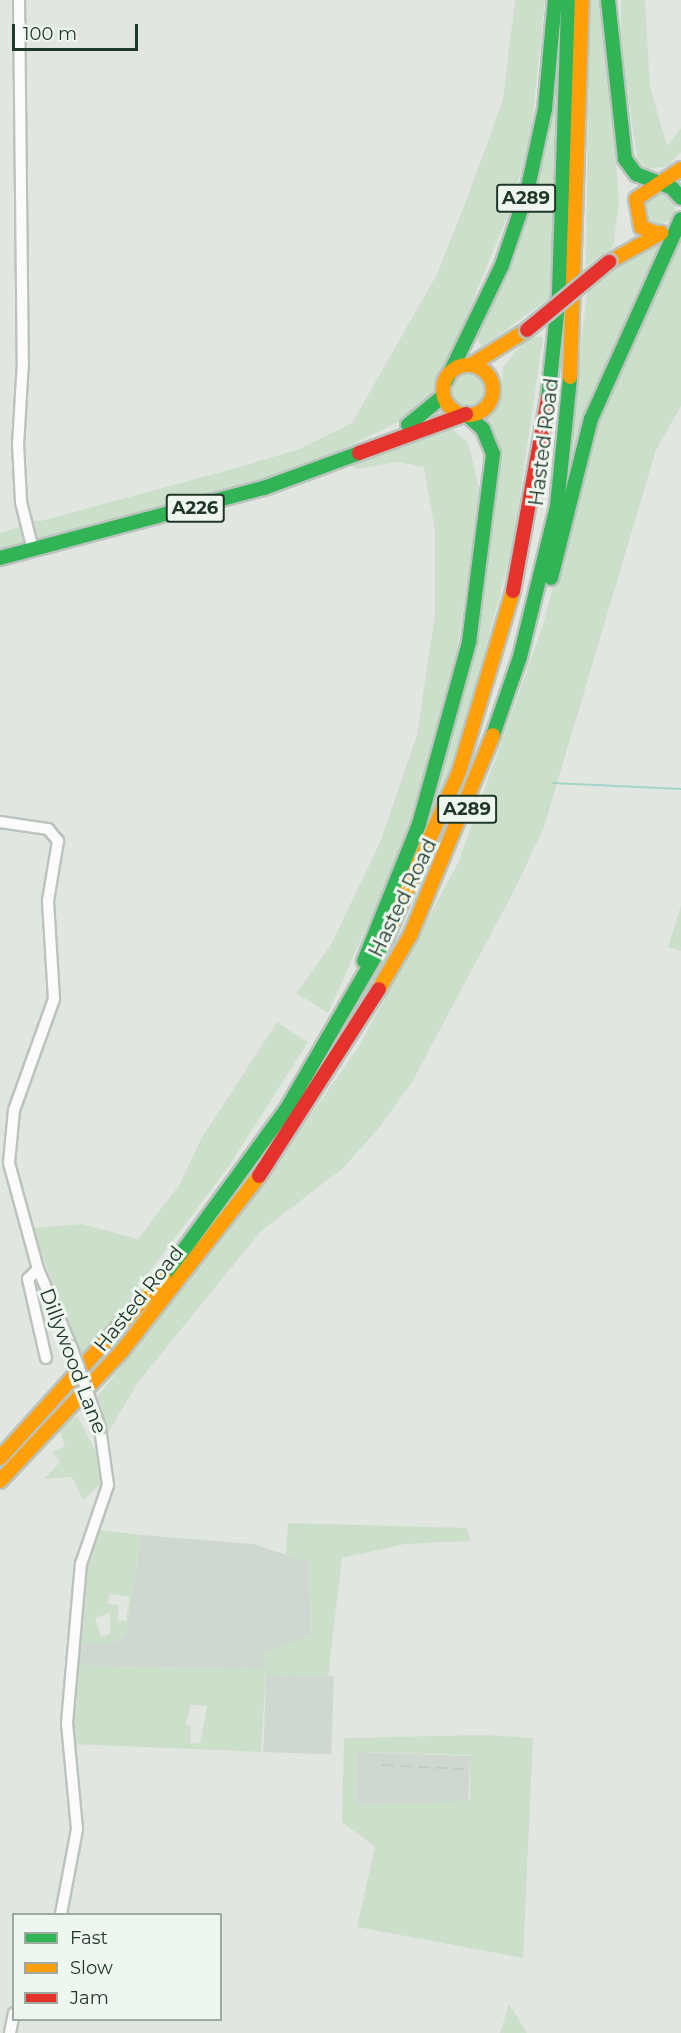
<!DOCTYPE html>
<style>
body{margin:0}
#map{position:relative;width:681px;height:2033px;overflow:hidden;background:#e1e6e1;font-family:Montserrat,sans-serif}
div>[style]{position:absolute}
[style*='--x']{left:calc(var(--x)*1px);top:calc(var(--y)*1px);width:calc(var(--w)*1px);rotate:calc(var(--a)*1deg)}
.built>*{inset:0;background:#ced8d0;transform-origin:0 0}
.green>*{inset:0;background:#ccdfca}
.round{border-radius:50%}
.stream>*{height:2px;margin:-1px;padding:0 1px;transform-origin:1px;border-radius:1px;background:#a2d4c8}
.roads{filter:drop-shadow(2px 0 #bbc3bd) drop-shadow(-2px 0 #bbc3bd) drop-shadow(0 2px #bbc3bd) drop-shadow(0 -2px #bbc3bd)}
.street>*{height:10px;margin:-5px;padding:0 5px;transform-origin:5px;border-radius:5px;background:#fafbfa}
.fast>*{height:14px;margin:-7px;padding:0 7px;transform-origin:7px;border-radius:7px;background:#30b455}
.slow>*{height:14px;margin:-7px;padding:0 7px;transform-origin:7px;border-radius:7px;background:#ff9f0a}
.slow>.ring{margin:-7px;padding:0;box-sizing:content-box;background:none;border:14px solid #ff9f0a;border-radius:50%}
.jam>*{height:14px;margin:-7px;padding:0 7px;transform-origin:7px;border-radius:7px;background:#e5322d}
.rail>*{height:2px;margin-top:-1px;transform-origin:0;background:repeating-linear-gradient(90deg,#c5c9c7 0 12px,transparent 0 18px)}
.bridges{filter:drop-shadow(2px 0 #bbc3bd) drop-shadow(-2px 0 #bbc3bd) drop-shadow(0 2px #bbc3bd) drop-shadow(0 -2px #bbc3bd)}
.street-bridge>*{height:10px;margin:-5px;padding:0 5px;transform-origin:5px;border-radius:5px;background:#fafbfa}
.jam-bridge>*{height:14px;margin:-7px;padding:0 7px;transform-origin:7px;border-radius:7px;background:#e5322d}
span{translate:-50% -50%;white-space:nowrap;text-align:center;line-height:1.15;-webkit-text-stroke:6px #eef6ef;paint-order:stroke}
.shield-label span{padding:2px 4px;background:#eef6ef;border:2px solid;border-radius:4px;-webkit-text-stroke-width:0}
.shield-label{font-size:18px;color:#203828;font-weight:700}
.street-label{font-size:20px;color:#203828}
.legend{position:absolute;left:12px;top:1913px;width:210px;height:108px;box-sizing:border-box;background:#eef6ef;border:2px solid #9caa9f;margin:0;padding:8px 10px;list-style:none;font-size:18px;color:#203828}
.legend li{display:flex;align-items:center;gap:12px;height:30px}
.legend b{width:30px;border:2px solid #9caa9f}
.scale{position:absolute;left:12px;top:24px;width:126px;height:27px;box-sizing:border-box;border:3px solid #203828;border-top:0;padding-left:8px;font-size:18px;line-height:21px;white-space:nowrap;color:#203828;-webkit-text-stroke:4px #eef6ef;paint-order:stroke}
</style>
<div id="map">
<div class="built">
<i style="clip-path:polygon(141px 1535px,253px 1544px,308px 1562px,312px 1634px,266px 1670px,75px 1665px,79px 1643px,113px 1643px,126px 1635px)"></i>
<i style="left:266px;top:1674px;width:68px;height:78px;rotate:2deg"></i>
<i style="left:358px;top:1752px;width:112px;height:52px;rotate:2deg"></i>
</div>
<div class="green">
<i style="clip-path:polygon(515px 0,545px 0,531px 135px,512px 205px,435px 394px,409px 417px,320px 460px,243px 487px,0 550px,0 533px,19px 527px,22px 520px,41px 521px,225px 471px,297px 450px,352px 423px,437px 274px,466px 201px,503px 100px)"></i>
<i style="clip-path:polygon(589px 0,604px 0,619px 205px,613px 247px,586px 266px)"></i>
<i style="clip-path:polygon(621px 0,645px 0,650px 87px,667px 146px,681px 128px,681px 152px,668px 166px,647px 169px,637px 158px,621px 47px)"></i>
<i style="clip-path:polygon(557px 91px,551px 297px,481px 348px,476px 332px,508px 277px,536px 195px)"></i>
<i class="round" style="left:643px;top:192px;width:32px;height:32px"></i>
<i style="clip-path:polygon(681px 241px,681px 406px,656px 450px,544px 827px,516px 887px,412px 1082px,378px 1129px,342px 1169px,261px 1231px,139px 1381px,107px 1434px,94px 1401px,222px 1240px,359px 1046px,459px 861px,543px 625px,585px 463px,613px 381px)"></i>
<i style="clip-path:polygon(647px 245px,662px 247px,599px 380px,575px 450px,567px 457px,588px 286px)"></i>
<i style="clip-path:polygon(529px 336px,543px 337px,512px 550px,459px 746px,407px 875px,450px 741px,486px 573px,495px 447px,491px 420px,485px 426px,480px 420px,493px 415px,501px 401px,503px 367px)"></i>
<i class="round" style="left:450px;top:373px;width:34px;height:34px"></i>
<i style="clip-path:polygon(451px 429px,468px 442px,480px 492px,451px 695px,395px 864px,328px 1013px,296px 993px,331px 945px,381px 840px,417px 735px,435px 615px,435px 531px,424px 467px,397px 462px,357px 469px,350px 464px)"></i>
<i style="clip-path:polygon(681px 905px,681px 951px,668px 947px)"></i>
<i style="clip-path:polygon(277px 1022px,308px 1042px,229px 1166px,82px 1362px,32px 1228px,82px 1224px,138px 1239px,180px 1184px,201px 1139px)"></i>
<i style="clip-path:polygon(72px 1416px,78px 1417px,100px 1460px,101px 1483px,83px 1500px,72px 1477px,44px 1479px,60px 1462px,53px 1452px,65px 1446px,60px 1431px)"></i>
<i style="clip-path:polygon(evenodd,288px 1523px,467px 1528px,470px 1541px,405px 1544px,342px 1558px,328px 1676px,266px 1674px,261px 1752px,73px 1744px,75px 1665px,265px 1670px,263px 1653px,312px 1634px,308px 1562px,286px 1555px,288px 1523px,191px 1705px,207px 1706px,200px 1744px,190px 1743px,191px 1726px,185px 1725px,191px 1705px)"></i>
<i style="clip-path:polygon(evenodd,100px 1530px,141px 1535px,126px 1635px,113px 1643px,79px 1643px,87px 1550px,100px 1530px,110px 1594px,130px 1597px,126px 1621px,117px 1620px,119px 1605px,108px 1604px,110px 1594px,100px 1530px,110px 1613px,110px 1634px,101px 1637px,95px 1618px,110px 1613px)"></i>
<i style="clip-path:polygon(evenodd,484px 1735px,533px 1738px,523px 1958px,357px 1927px,375px 1847px,342px 1822px,344px 1738px,484px 1735px,358px 1752px,470px 1755px,470px 1801px,356px 1804px,358px 1752px)"></i>
<i style="clip-path:polygon(509px 2004px,527px 2033px,500px 2033px)"></i>
</div>
<div class="stream">
<i style="--x:553;--y:783;--w:128;--a:2.7"></i>
</div>
<div class="roads">
<div class="street">
<i style="--x:19;--y:0;--w:361;--a:89.4"></i>
<i style="--x:23;--y:361;--w:83;--a:93.4"></i>
<i style="--x:18;--y:444;--w:58;--a:87"></i>
<i style="--x:21;--y:502;--w:49;--a:76"></i>
<i style="--x:0;--y:822;--w:49;--a:8.3"></i>
<i style="--x:48;--y:829;--w:16;--a:50"></i>
<i style="--x:58;--y:841;--w:61;--a:99.5"></i>
<i style="--x:48;--y:901;--w:98;--a:86.5"></i>
<i style="--x:54;--y:999;--w:118;--a:109.8"></i>
<i style="--x:14;--y:1110;--w:53;--a:95.4"></i>
<i style="--x:9;--y:1163;--w:110;--a:74.7"></i>
<i style="--x:38;--y:1269;--w:84;--a:66.8"></i>
<i style="--x:38;--y:1269;--w:14;--a:135"></i>
<i style="--x:28;--y:1279;--w:81;--a:77.2"></i>
<i style="--x:61;--y:1914;--w:86;--a:-79.3"></i>
<i style="--x:77;--y:1829;--w:106;--a:-95.4"></i>
<i style="--x:67;--y:1723;--w:160;--a:-85"></i>
<i style="--x:81;--y:1564;--w:83;--a:-71.1"></i>
<i style="--x:108;--y:1485;--w:58;--a:-98"></i>
<i style="--x:10;--y:2033;--w:20;--a:-79"></i>
</div>
<div class="fast">
<i style="--x:608;--y:0;--w:160;--a:83.9"></i>
<i style="--x:625;--y:159;--w:19;--a:54"></i>
<i style="--x:636;--y:174;--w:39;--a:21"></i>
<i style="--x:672;--y:188;--w:13;--a:48"></i>
<i style="--x:446;--y:381;--w:129;--a:-64.2"></i>
<i style="--x:502;--y:265;--w:77;--a:-71.1"></i>
<i style="--x:527;--y:192;--w:85;--a:-77.8"></i>
<i style="--x:545;--y:109;--w:109;--a:-84.8"></i>
<i style="--x:548;--y:399;--w:106;--a:-84"></i>
<i style="--x:559;--y:294;--w:294;--a:-88.2"></i>
<i style="--x:408;--y:425;--w:45;--a:-39.6"></i>
<i style="--x:0;--y:558;--w:273;--a:-14.9"></i>
<i style="--x:264;--y:488;--w:101;--a:-20.2"></i>
<i style="--x:551;--y:578;--w:164;--a:-75.9"></i>
<i style="--x:591;--y:419;--w:219;--a:-65.8"></i>
<i style="--x:493;--y:735;--w:83;--a:-70.9"></i>
<i style="--x:520;--y:657;--w:155;--a:-76.2"></i>
<i style="--x:557;--y:506;--w:130;--a:-84.2"></i>
<i style="--x:364;--y:961;--w:148;--a:-68.1"></i>
<i style="--x:419;--y:824;--w:189;--a:-74.6"></i>
<i style="--x:469;--y:642;--w:190;--a:-82.7"></i>
<i style="--x:493;--y:454;--w:27;--a:-112"></i>
<i style="--x:483;--y:429;--w:23;--a:-139"></i>
<i style="--x:164;--y:1277;--w:207;--a:-53.9"></i>
<i style="--x:286;--y:1110;--w:201;--a:-59.9"></i>
</div>
<div class="slow">
<i style="--x:659;--y:234;--w:19;--a:-159"></i>
<i style="--x:641;--y:227;--w:28;--a:-100"></i>
<i style="--x:636;--y:199;--w:54;--a:-33.7"></i>
<i style="--x:609;--y:262;--w:60;--a:-29.1"></i>
<i style="--x:471;--y:365;--w:66;--a:-32"></i>
<i class="ring" style="left:443px;top:365px;width:36px;height:36px"></i>
<i style="--x:570;--y:377;--w:377;--a:-88.2"></i>
<i style="--x:387;--y:936;--w:179;--a:-66.3"></i>
<i style="--x:459;--y:772;--w:189;--a:-73.4"></i>
<i style="--x:379;--y:989;--w:64;--a:-59.8"></i>
<i style="--x:411;--y:934;--w:215;--a:-67.6"></i>
<i style="--x:0;--y:1458;--w:244;--a:-47.8"></i>
<i style="--x:0;--y:1481;--w:178;--a:-46.8"></i>
<i style="--x:122;--y:1351;--w:222;--a:-51.9"></i>
</div>
<div class="jam">
<i style="--x:359;--y:453;--w:114;--a:-20"></i>
<i style="--x:513;--y:591;--w:195;--a:-79.7"></i>
<i style="--x:259;--y:1176;--w:222;--a:-57.3"></i>
</div>
</div>
<div class="rail">
<i style="--x:382;--y:1765;--w:82;--a:2.8"></i>
</div>
<div class="bridges">
<div class="street-bridge">
<i style="--x:71;--y:1346;--w:87;--a:70.5"></i>
</div>
<div class="jam-bridge">
<i style="--x:527;--y:330;--w:107;--a:-39.7"></i>
</div>
</div>
<div class="shield-label">
<span style="left:526px;top:198px">A289</span>
<span style="left:195px;top:508px">A226</span>
<span style="left:467px;top:809px">A289</span>
</div>
<div class="street-label">
<span style="left:544px;top:442px;rotate:-83deg">Hasted Road</span>
<span style="left:403px;top:898px;rotate:-64deg">Hasted Road</span>
<span style="left:139px;top:1299px;rotate:-51deg">Hasted Road</span>
<span style="left:73px;top:1361px;rotate:69deg">Dillywood Lane</span>
</div>
<ul class="legend">
<li><b style="height:8px;background:#30b455"></b>Fast</li>
<li><b style="height:8px;background:#ff9f0a"></b>Slow</li>
<li><b style="height:8px;background:#e5322d"></b>Jam</li>
</ul>
<div class="scale">100 m</div>
</div>
